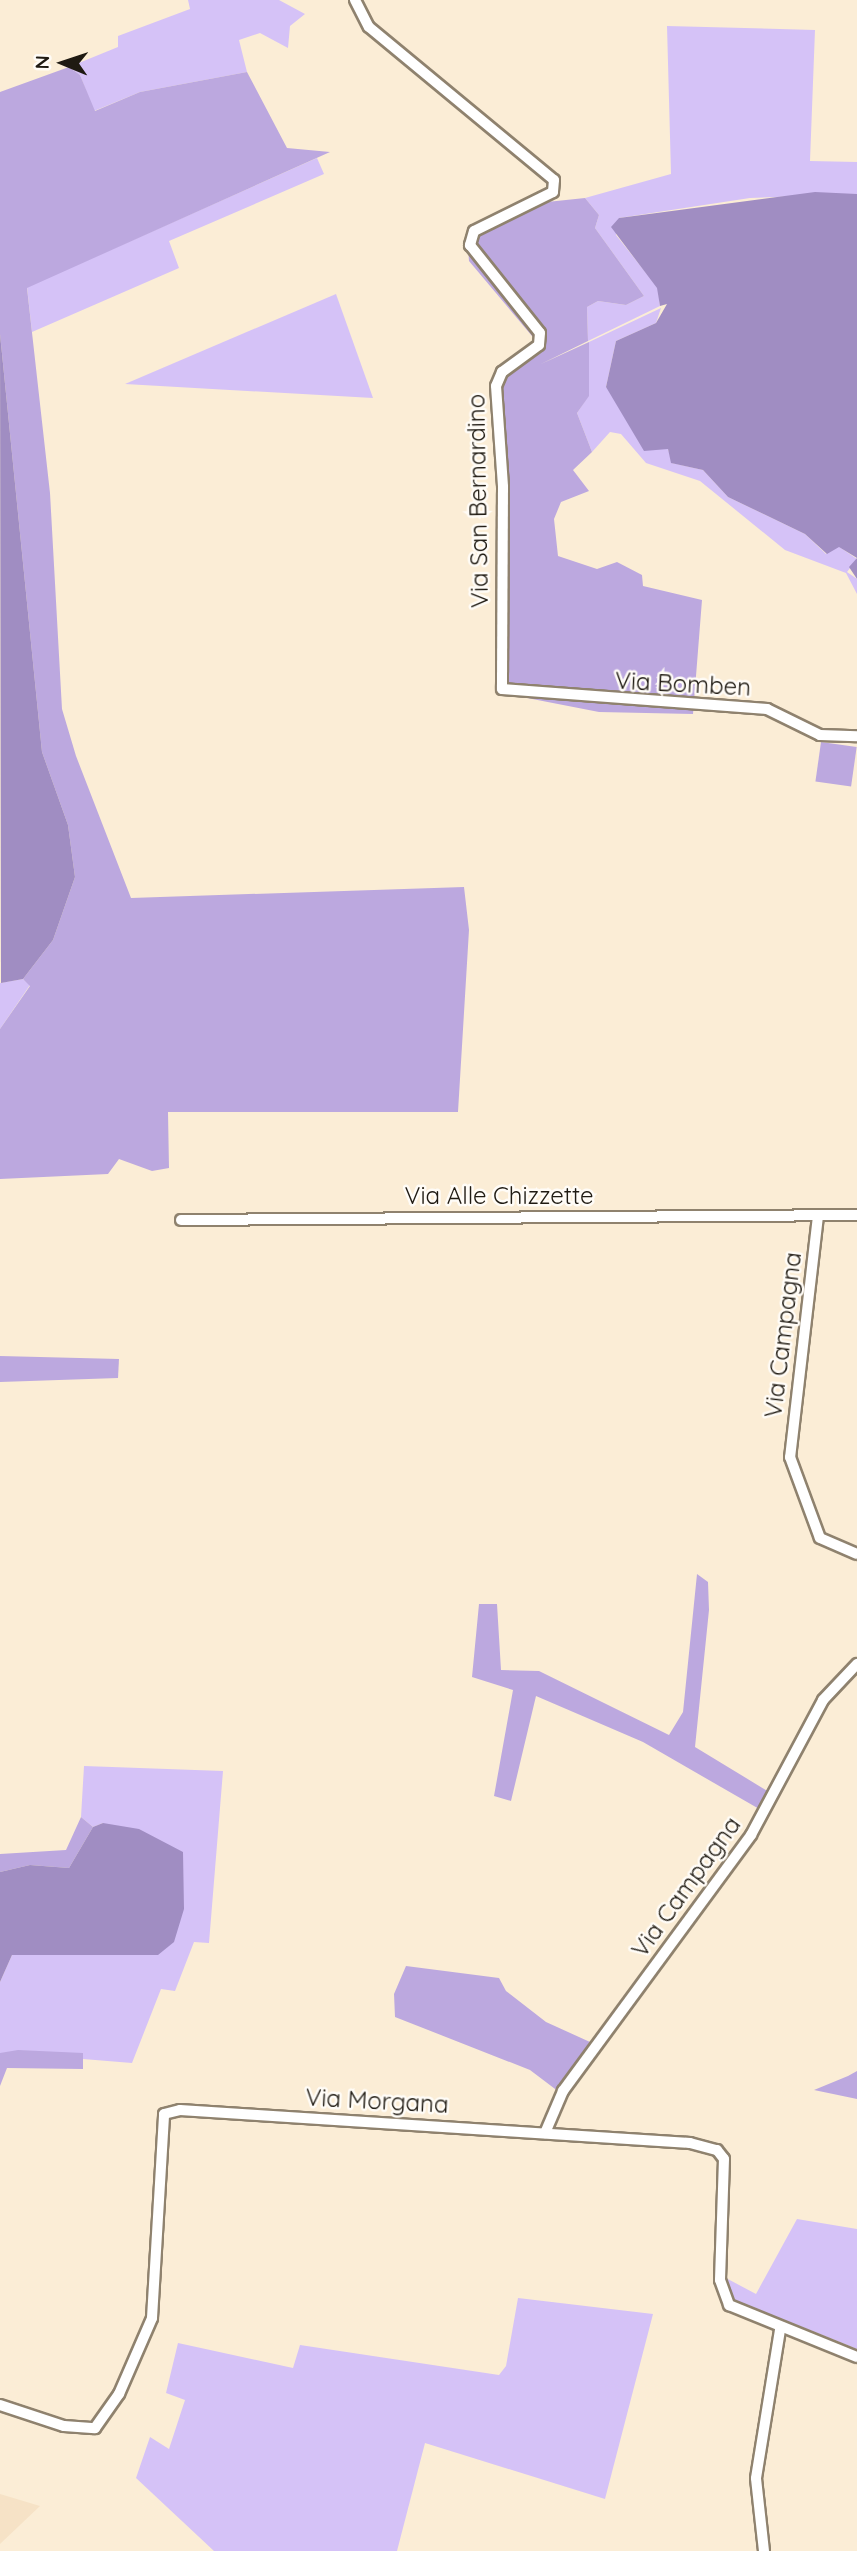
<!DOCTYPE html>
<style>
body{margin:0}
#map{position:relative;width:857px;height:2551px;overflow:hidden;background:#fbedd6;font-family:Quicksand,sans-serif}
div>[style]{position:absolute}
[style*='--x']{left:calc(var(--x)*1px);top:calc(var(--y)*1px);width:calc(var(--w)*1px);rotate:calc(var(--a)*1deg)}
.built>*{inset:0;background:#f6e2c6}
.green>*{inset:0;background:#d5c2f7}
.forest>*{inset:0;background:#bca8df;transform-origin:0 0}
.water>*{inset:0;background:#a08dc2}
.roads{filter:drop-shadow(2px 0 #8f826e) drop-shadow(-2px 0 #8f826e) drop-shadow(0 2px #8f826e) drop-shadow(0 -2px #8f826e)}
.street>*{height:10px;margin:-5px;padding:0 5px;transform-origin:5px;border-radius:5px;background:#fff}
span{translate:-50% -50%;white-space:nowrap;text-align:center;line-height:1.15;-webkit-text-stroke:5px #fffcf7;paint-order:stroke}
.street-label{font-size:24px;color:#1f1a12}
.north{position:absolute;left:28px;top:28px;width:70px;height:70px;-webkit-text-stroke:5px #fffcf7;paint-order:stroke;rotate:272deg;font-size:19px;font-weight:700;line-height:28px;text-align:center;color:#1f1a12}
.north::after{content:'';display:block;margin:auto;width:24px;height:32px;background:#1f1a12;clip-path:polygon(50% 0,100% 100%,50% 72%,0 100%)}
</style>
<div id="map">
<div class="built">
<i style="clip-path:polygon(0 2494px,40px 2506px,0 2544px)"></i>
</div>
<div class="green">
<i style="clip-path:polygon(188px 0,279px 0,305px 14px,290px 26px,288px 48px,260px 33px,239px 40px,247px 72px,140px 92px,94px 111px,80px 75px,69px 67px,118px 47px,118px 36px,190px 9px)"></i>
<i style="clip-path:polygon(667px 26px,815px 30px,810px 161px,857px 162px,857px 194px,750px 198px,619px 218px,616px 235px,658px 288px,660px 306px,588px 341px,587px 307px,598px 301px,626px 305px,644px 296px,595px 228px,599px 215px,585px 198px,671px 174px)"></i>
<i style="clip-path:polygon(317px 158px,324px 174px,169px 241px,179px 268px,32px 332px,27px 287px)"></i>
<i style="clip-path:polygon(336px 294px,373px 398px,125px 384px)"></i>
<i style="clip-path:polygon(661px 308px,656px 323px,616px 341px,606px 387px,668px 449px,672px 463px,703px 470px,728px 497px,805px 534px,826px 554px,838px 546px,857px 559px,847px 572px,857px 579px,857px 594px,846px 573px,785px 550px,700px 481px,646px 463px,621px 434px,610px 432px,592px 452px,577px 413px,589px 395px,589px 342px)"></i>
<i style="clip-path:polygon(23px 979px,30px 985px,0 1029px,0 983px)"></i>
<i style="clip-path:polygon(84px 1766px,223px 1771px,209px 1943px,194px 1942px,175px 1991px,161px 1989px,132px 2063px,83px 2059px,83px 2053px,0 2053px,0 1982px,12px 1955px,125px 1954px,103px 1823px,93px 1827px,81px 1817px)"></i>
<i style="clip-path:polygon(797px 2219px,857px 2229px,857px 2349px,732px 2299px,724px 2277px,756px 2294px)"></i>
<i style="clip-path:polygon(518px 2298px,653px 2314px,605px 2499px,425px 2443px,397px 2551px,214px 2551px,136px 2478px,150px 2437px,169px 2449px,185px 2400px,166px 2393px,178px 2343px,293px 2368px,300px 2345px,499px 2375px,506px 2366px)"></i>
</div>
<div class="forest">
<i style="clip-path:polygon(69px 67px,80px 75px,95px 111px,140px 92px,247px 72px,287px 148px,330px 152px,27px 288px,50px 493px,62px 709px,76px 756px,131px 898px,464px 887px,469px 930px,458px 1112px,168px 1112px,169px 1168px,152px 1171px,119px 1159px,108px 1174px,0 1179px,0 1029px,30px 986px,23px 979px,53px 940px,75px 877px,68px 825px,42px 752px,0 334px,0 92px)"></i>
<i style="clip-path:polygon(585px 198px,599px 215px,595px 228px,644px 296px,626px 305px,598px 301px,587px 307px,588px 341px,541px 364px,589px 342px,589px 396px,577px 413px,592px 452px,573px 470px,589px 491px,561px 502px,554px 519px,558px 556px,597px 569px,617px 562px,642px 575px,643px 586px,702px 600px,693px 714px,599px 712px,501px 693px,495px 385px,533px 357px,537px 342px,469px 261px,468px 248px,491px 225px,547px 202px)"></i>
<i style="left:821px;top:742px;width:36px;height:40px;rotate:8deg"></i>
<i style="clip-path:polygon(0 1356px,119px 1359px,118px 1378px,0 1382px)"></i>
<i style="clip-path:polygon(697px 1574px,708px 1582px,709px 1610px,695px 1747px,774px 1795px,766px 1813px,643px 1742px,536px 1696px,511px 1801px,494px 1796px,513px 1690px,472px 1677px,479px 1604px,497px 1604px,501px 1670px,539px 1671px,669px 1735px,683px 1712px)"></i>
<i style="clip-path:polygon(81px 1817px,93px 1827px,69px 1868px,30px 1865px,0 1872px,0 1854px,66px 1850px)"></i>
<i style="clip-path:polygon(406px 1966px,499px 1978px,506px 1991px,546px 2022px,601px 2047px,567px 2098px,530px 2070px,395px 2017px,394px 1994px)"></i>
<i style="clip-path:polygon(18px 2050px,83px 2053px,83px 2069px,7px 2068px,0 2086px,0 2053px)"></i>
<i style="clip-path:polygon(857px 2071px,857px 2099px,814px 2090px,848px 2076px)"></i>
</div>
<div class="water">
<i style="clip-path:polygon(815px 192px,857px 194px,857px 579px,849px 567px,857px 558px,839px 547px,827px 554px,805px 534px,728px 497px,703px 470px,671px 463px,668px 449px,644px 451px,606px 387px,616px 341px,656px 323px,667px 304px,660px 306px,657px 288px,611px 227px,619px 218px)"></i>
<i style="clip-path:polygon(0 334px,42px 752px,68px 825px,75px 877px,53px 940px,23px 979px,1px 983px)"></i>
<i style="clip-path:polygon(103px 1823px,139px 1829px,183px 1852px,184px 1909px,174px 1942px,158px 1955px,12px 1955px,0 1982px,0 1872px,30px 1865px,69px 1868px,93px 1827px)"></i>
</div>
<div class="roads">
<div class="street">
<i style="--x:355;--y:0;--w:30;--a:63"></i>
<i style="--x:369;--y:27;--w:240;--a:39.6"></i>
<i style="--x:554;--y:180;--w:12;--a:95"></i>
<i style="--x:553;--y:192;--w:88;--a:153.7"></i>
<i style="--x:474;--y:231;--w:15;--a:106"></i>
<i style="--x:470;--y:245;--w:112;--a:51.5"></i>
<i style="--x:540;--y:333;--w:12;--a:95"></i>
<i style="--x:539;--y:345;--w:46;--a:143.9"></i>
<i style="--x:502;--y:372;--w:15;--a:113"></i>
<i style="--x:496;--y:386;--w:101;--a:86"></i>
<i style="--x:503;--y:487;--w:202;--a:90.3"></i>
<i style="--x:502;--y:689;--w:266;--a:4.3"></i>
<i style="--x:767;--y:709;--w:59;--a:26.1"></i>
<i style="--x:820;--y:735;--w:37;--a:2"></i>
<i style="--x:818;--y:1216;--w:243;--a:96.6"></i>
<i style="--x:790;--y:1457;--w:86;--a:69.7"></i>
<i style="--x:820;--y:1538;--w:40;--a:23.4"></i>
<i style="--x:181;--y:1220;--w:676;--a:-0.42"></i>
<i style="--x:545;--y:2133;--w:46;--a:-66.8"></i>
<i style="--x:563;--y:2091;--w:318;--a:-53.7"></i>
<i style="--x:751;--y:1835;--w:153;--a:-61.9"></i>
<i style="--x:823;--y:1700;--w:50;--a:-46.6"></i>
<i style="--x:0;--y:2405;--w:67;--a:18.2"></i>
<i style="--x:64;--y:2426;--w:31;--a:4"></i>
<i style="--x:95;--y:2428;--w:42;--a:-54.8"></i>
<i style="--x:119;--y:2394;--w:83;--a:-66.5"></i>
<i style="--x:152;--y:2318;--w:204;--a:-86.6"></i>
<i style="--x:164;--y:2114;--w:16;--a:-14"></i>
<i style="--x:180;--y:2110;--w:511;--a:3.7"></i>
<i style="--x:690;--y:2143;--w:28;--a:15"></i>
<i style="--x:717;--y:2150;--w:11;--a:52"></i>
<i style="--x:724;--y:2159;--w:121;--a:91.9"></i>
<i style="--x:720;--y:2280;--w:27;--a:70"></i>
<i style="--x:729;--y:2305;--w:138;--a:22.1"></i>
<i style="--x:764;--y:2551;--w:73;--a:-96.3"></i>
<i style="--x:756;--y:2478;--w:150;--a:-80.8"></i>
</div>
</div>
<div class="street-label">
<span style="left:478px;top:501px;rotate:-91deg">Via San Bernardino</span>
<span style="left:683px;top:684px;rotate:3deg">Via Bomben</span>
<span style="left:499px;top:1196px">Via Alle Chizzette</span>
<span style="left:783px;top:1335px;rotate:-83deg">Via Campagna</span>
<span style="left:686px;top:1887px;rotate:-54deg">Via Campagna</span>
<span style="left:377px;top:2101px;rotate:3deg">Via Morgana</span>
</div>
<div class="north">N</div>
</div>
